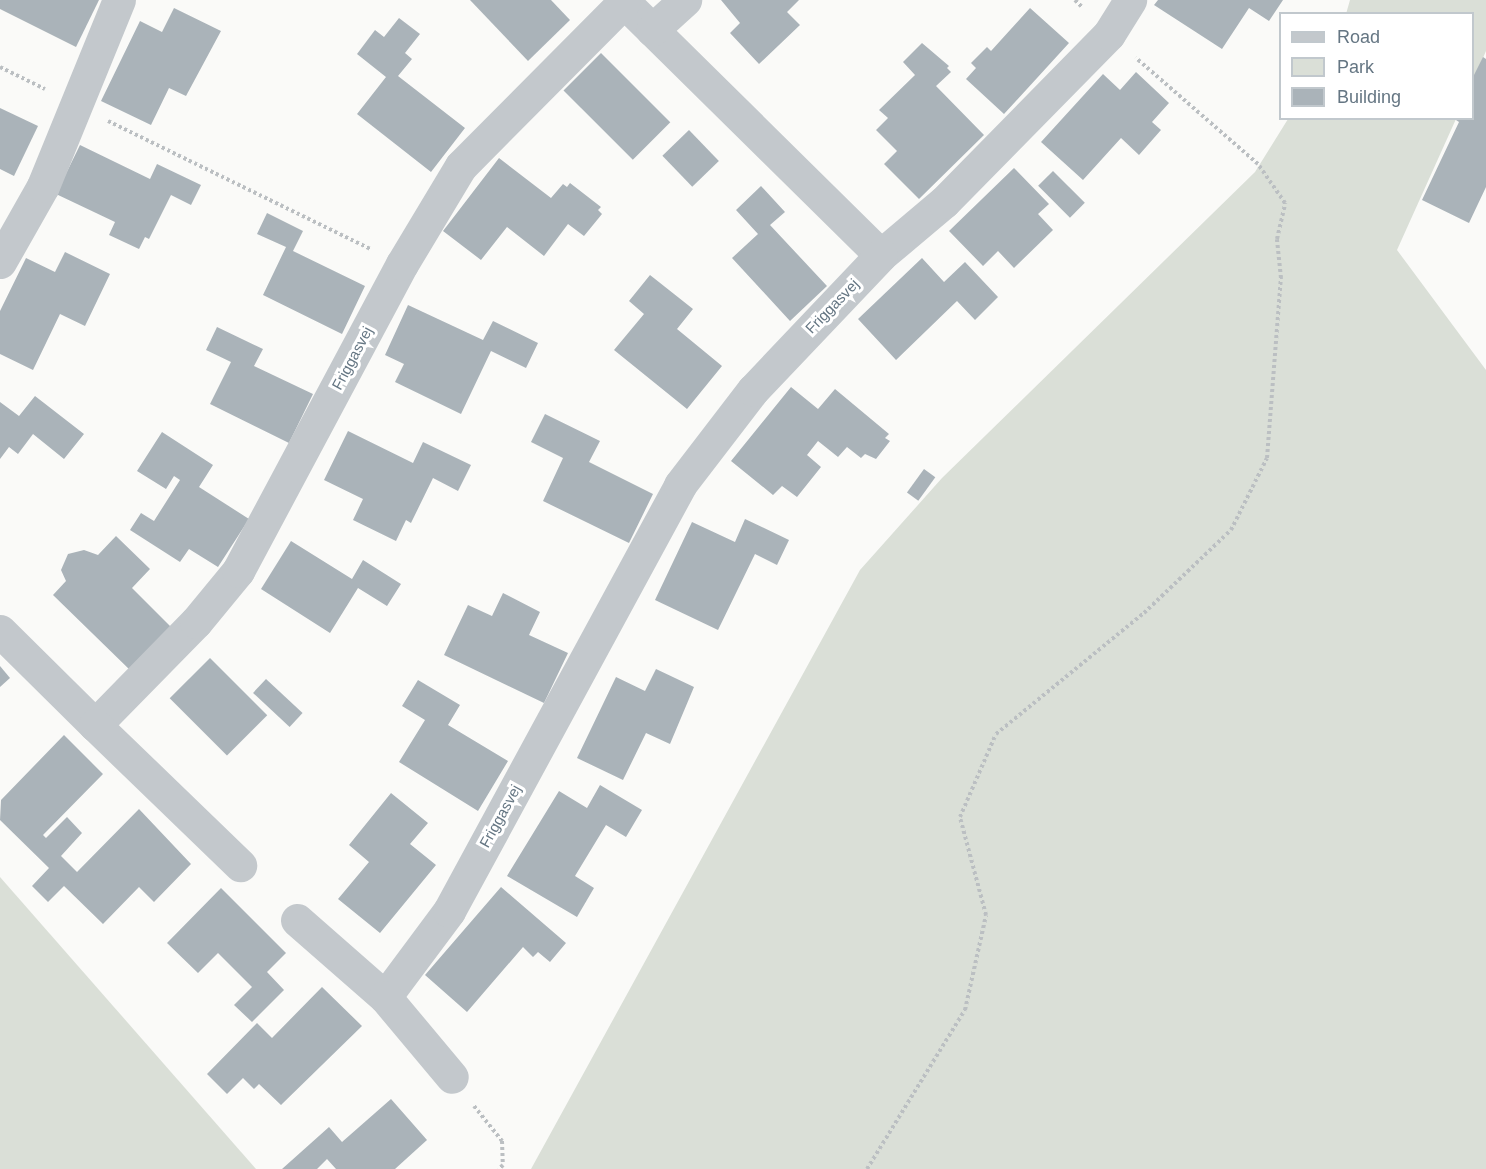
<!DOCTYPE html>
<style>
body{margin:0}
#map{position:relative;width:1486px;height:1169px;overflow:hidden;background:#fafaf8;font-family:Helvetica,sans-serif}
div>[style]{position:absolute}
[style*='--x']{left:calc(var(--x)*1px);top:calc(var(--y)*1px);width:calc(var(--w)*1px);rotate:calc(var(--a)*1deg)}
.green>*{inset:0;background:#dadfd7}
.building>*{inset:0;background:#aab3b9;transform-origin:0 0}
.path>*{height:4px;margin-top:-2px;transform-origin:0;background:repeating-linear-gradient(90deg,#bbbfc2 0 3px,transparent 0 6px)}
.street>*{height:33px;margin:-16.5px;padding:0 16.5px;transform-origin:16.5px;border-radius:16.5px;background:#c3c8cc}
span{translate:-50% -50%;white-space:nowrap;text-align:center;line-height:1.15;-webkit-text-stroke:6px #fff;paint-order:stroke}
.street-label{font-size:15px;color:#657683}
.legend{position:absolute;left:1279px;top:12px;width:195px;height:108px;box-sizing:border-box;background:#fff;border:2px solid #c1c8cd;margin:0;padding:8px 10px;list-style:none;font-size:18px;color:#657683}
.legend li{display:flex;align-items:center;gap:12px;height:30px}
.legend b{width:30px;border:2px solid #c1c8cd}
</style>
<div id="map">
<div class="green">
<i style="clip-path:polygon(1350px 0,1486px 0,1486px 51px,1473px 81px,1472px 14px,1346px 14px)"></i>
<i style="clip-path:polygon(1288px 119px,1456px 119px,1397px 250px,1486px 370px,1486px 1169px,531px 1169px,860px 570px,942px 478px,1255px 172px)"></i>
<i style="clip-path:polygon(0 877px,256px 1169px,0 1169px)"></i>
</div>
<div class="building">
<i style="clip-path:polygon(0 0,99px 0,76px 47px,0 9px)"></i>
<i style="clip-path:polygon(470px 0,551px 0,570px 20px,528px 61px)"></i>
<i style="clip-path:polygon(721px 0,799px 0,787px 12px,800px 25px,759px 64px,730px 33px,740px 23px)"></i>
<i style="clip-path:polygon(1158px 0,1283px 0,1269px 21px,1249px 8px,1222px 49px,1154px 5px)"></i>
<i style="clip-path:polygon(174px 8px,221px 31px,186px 96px,169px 88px,151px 125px,101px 101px,140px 21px,162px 32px)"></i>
<i style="clip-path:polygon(1030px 8px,1069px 43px,1004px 114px,966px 79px,976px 68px,971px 63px,987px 47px,991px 51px)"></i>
<i style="clip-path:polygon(399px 18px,420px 34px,405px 53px,412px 59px,398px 76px,465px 128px,431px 172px,357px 114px,386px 77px,357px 54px,375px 30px,384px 37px)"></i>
<i style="clip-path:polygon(922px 43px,949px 66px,947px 68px,951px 72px,936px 86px,984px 135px,919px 199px,884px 164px,897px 151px,876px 130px,888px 118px,879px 110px,915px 75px,903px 62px)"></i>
<i style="left:601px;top:53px;width:98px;height:53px;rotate:45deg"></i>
<i style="clip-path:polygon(1483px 57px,1486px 59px,1486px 187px,1469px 223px,1422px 200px,1459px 122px,1453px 118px,1472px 118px,1472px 79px)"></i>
<i style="clip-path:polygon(1136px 72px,1169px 103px,1152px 122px,1161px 130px,1139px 155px,1121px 138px,1083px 180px,1041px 142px,1103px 74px,1120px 90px)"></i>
<i style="clip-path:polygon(0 108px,38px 126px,14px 176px,0 169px)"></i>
<i style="left:689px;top:130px;width:43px;height:37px;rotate:46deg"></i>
<i style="clip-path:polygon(80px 145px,150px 179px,157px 164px,201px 185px,191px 205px,171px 195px,149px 239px,145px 237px,139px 249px,109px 235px,115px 222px,56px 194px)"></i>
<i style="clip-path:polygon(499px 158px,551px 198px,563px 184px,567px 187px,570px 183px,601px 207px,598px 210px,602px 214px,584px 236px,568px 224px,544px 256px,507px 227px,481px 260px,443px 231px)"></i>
<i style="clip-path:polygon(1014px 168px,1049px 204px,1038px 214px,1053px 230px,1014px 268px,998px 251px,983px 266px,949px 231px)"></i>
<i style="left:1053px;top:171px;width:45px;height:21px;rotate:45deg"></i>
<i style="clip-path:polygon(761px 186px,785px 212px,770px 225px,827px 286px,790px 321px,732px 258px,758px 234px,736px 210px)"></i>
<i style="clip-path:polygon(267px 213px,303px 231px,293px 251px,365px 286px,342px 334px,263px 295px,286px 247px,257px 234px)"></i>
<i style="clip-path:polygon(65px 252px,110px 274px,85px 326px,60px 314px,33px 370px,0 354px,0 311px,26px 258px,55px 272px)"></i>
<i style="clip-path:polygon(922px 258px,944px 282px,965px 262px,998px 297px,975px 320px,957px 301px,896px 360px,858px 319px)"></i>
<i style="clip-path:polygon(650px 275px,693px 309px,677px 329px,722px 366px,687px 409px,614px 350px,644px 314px,629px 301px)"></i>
<i style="clip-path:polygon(408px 305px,483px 340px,493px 321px,538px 343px,526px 368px,491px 351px,461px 414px,395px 382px,404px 364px,385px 355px)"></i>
<i style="clip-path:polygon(217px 327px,263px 349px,254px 366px,313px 394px,289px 443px,210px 404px,231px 362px,206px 350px)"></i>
<i style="clip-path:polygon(791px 387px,818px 409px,835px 389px,889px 434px,885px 438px,890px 441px,876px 459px,865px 454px,861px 458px,847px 447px,838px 457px,818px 441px,807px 455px,821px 467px,797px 497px,782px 486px,773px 495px,731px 461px)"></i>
<i style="clip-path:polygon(35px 396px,84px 434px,64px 459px,33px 434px,18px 454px,9px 447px,0 459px,0 402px,19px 416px)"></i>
<i style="clip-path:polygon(545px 414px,600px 441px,589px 462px,653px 494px,629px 543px,543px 501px,563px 458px,531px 442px)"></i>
<i style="clip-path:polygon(348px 431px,413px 463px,423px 442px,471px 465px,458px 491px,433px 478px,411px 523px,406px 520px,396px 541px,353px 520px,363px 499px,324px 480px)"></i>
<i style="clip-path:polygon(162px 432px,213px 465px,199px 487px,249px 519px,218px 567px,189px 549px,180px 562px,130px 530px,141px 513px,154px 521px,180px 480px,174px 476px,166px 489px,137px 471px)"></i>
<i style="left:924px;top:469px;width:14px;height:29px;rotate:36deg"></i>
<i style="clip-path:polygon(745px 519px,789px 540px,777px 565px,755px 554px,718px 630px,655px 600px,692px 522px,735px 542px)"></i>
<i style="clip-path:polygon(116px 536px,150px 569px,132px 588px,173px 629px,132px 672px,53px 595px,66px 581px,61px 570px,68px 554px,84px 550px,98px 555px)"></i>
<i style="clip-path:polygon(291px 541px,352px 579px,363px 560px,401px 584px,387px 606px,358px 588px,330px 633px,261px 589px)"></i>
<i style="clip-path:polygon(503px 593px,540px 612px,529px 635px,568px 653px,544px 703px,444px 655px,468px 605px,492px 616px)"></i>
<i style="left:210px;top:658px;width:81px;height:57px;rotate:45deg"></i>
<i style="clip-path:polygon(0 666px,10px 678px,0 687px)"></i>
<i style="clip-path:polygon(656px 669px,694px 687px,670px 744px,646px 733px,623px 780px,577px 758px,616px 677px,645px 691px)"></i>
<i style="left:266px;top:679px;width:50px;height:19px;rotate:43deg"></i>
<i style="clip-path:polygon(418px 680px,460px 705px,448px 725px,508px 761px,478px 811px,399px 762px,425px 720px,402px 706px)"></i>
<i style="clip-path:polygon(64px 735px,103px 774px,43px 835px,46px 838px,67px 817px,82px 833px,61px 856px,77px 872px,139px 809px,191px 864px,154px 902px,139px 887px,103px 924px,64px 886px,48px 902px,32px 886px,49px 868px,0 820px,1px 800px)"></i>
<i style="clip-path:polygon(600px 785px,642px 810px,626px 837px,606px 825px,575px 876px,594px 888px,577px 917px,507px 876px,559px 791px,587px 808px)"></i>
<i style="clip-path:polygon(391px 793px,428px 823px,410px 844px,436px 865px,380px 933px,338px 899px,369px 862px,349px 845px)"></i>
<i style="clip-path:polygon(501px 887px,566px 943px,550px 962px,538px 952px,533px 957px,523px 947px,467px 1012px,425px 975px)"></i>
<i style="clip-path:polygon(221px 888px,286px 953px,267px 972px,284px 990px,252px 1022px,234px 1005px,252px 987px,218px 953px,198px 973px,167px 943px)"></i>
<i style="clip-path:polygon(322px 987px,362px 1026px,281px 1105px,259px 1084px,254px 1089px,243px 1078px,227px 1094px,207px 1074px,257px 1023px,272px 1038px)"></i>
<i style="clip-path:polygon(391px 1099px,427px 1140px,395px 1169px,336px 1169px,327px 1159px,317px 1169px,282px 1169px,329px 1127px,342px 1142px)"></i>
</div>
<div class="path">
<i style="--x:1075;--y:0;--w:11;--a:45"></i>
<i style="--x:0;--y:67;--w:50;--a:26.1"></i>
<i style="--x:108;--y:121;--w:292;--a:26"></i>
<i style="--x:474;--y:1106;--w:45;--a:51.3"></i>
<i style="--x:502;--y:1141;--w:24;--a:88"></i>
<i style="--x:503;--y:1165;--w:6;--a:135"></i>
<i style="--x:867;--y:1169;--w:187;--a:-58.4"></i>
<i style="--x:965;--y:1010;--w:97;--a:-77.5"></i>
<i style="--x:986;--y:915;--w:101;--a:-104.9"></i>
<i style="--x:960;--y:817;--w:90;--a:-66.6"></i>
<i style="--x:996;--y:734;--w:191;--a:-39.3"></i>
<i style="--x:1144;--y:613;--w:120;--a:-43.7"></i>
<i style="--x:1231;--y:530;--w:80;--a:-63.4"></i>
<i style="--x:1267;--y:458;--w:181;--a:-85.6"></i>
<i style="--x:1281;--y:278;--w:39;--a:-96"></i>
<i style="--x:1277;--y:239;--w:37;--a:-77"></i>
<i style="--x:1285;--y:203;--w:47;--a:-124.7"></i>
<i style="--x:1258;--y:164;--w:162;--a:-139"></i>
</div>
<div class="street">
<i style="--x:622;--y:0;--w:363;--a:44.6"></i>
<i style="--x:881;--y:255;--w:82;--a:-40.1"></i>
<i style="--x:944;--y:202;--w:235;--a:-45.5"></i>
<i style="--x:1109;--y:34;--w:40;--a:-58"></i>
<i style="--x:652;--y:30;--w:45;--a:-42.3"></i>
<i style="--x:0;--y:262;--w:87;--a:-60.5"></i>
<i style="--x:43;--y:186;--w:201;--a:-67.8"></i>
<i style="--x:0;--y:631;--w:134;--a:44.7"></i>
<i style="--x:95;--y:725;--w:144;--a:-45.6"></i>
<i style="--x:196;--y:622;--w:66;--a:-50.5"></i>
<i style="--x:238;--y:571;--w:348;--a:-61.9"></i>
<i style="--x:402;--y:264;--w:114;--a:-59"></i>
<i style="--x:461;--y:166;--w:231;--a:-45.2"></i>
<i style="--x:95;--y:725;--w:202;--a:44"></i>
<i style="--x:297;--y:920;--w:117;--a:41.2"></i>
<i style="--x:385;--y:997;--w:107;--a:-53.3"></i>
<i style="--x:449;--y:911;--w:485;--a:-61.5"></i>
<i style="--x:680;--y:485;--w:120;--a:-52.5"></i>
<i style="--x:753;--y:390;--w:186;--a:-46.5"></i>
<i style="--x:385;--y:997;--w:104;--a:50.1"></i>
</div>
<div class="street-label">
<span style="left:832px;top:306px;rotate:-46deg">Friggasvej</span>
<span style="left:352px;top:358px;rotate:-62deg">Friggasvej</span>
<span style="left:500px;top:816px;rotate:-61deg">Friggasvej</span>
</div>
<ul class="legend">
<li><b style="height:8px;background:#c3c8cc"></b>Road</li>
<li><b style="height:16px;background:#dadfd7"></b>Park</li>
<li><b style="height:16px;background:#aab3b9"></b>Building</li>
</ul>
</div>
